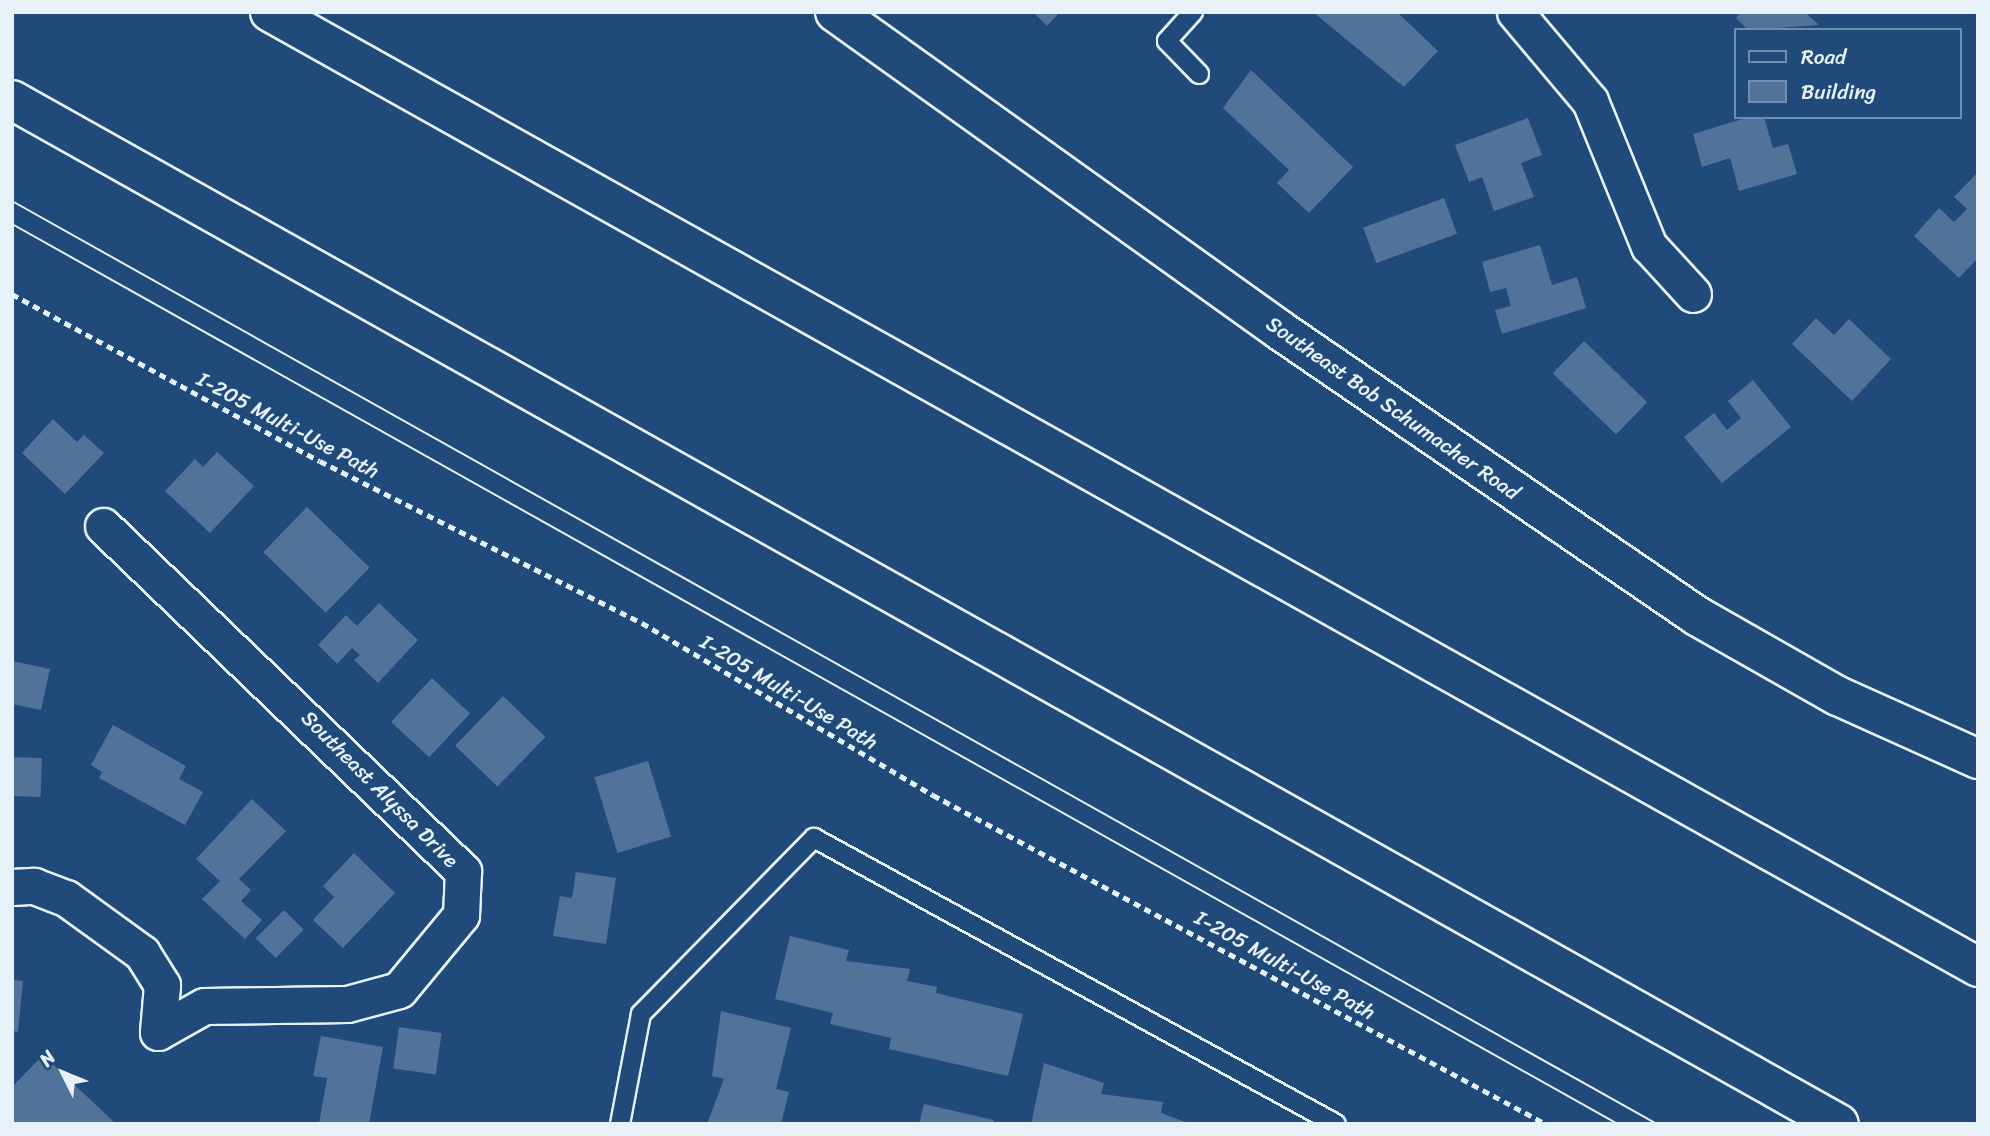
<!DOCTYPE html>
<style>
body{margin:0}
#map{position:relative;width:1990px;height:1136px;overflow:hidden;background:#1f4a7a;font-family:Sriracha,sans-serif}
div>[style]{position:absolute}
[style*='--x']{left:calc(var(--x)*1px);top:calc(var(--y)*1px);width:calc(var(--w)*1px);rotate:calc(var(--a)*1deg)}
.building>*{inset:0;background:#517399;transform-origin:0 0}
.path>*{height:4.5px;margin-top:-2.25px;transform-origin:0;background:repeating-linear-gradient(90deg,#e8f1f8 0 7px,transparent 0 12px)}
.roads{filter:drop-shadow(2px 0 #e8f1f8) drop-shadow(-2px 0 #e8f1f8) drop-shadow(0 2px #e8f1f8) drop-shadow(0 -2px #e8f1f8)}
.service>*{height:18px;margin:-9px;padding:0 9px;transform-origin:9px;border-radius:9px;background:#1f4a7a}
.minor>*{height:35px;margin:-17.5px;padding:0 17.5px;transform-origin:17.5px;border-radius:17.5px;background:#1f4a7a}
.secondary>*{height:38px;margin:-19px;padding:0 19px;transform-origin:19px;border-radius:19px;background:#1f4a7a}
.motorway>*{height:38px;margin:-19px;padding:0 19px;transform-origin:19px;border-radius:19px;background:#1f4a7a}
.tram>*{height:2px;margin:-1px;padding:0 1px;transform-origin:1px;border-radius:1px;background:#e8f1f8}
span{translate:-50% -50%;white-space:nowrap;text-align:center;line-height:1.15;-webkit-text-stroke:7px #1f4a7a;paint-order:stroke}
.street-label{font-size:21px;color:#e8f1f8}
.frame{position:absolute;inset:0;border:14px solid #e8f1f8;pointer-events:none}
.legend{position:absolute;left:1734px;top:28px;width:228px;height:91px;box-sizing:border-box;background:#1f4a7a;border:2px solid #6f8dac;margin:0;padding:9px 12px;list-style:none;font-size:21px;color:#e8f1f8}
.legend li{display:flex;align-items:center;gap:14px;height:35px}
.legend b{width:35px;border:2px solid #6f8dac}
.north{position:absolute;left:28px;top:1038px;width:70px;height:70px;-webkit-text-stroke:5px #1f4a7a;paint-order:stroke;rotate:313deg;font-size:19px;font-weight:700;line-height:28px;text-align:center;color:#e8f1f8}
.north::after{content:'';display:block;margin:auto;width:24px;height:32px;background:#e8f1f8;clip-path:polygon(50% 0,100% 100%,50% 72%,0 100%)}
</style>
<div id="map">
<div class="building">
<i style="clip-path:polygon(1033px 12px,1060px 12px,1047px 26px)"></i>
<i style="clip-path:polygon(1313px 12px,1397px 12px,1438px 51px,1404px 87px)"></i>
<i style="clip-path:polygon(1741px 12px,1805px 12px,1819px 25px,1748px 30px,1736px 18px)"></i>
<i style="clip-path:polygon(1251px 70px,1353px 167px,1309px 213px,1277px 183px,1289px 170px,1223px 108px)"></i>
<i style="clip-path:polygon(1749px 117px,1764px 117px,1773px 148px,1788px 144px,1797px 174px,1739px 191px,1730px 158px,1702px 167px,1693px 134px)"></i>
<i style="clip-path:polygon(1528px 118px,1542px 155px,1521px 163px,1534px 197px,1494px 211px,1482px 177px,1469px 182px,1455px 145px)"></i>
<i style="clip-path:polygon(1978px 172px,1978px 258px,1959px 278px,1914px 236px,1939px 208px,1954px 222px,1967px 209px,1954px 197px)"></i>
<i style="left:1444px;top:198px;width:38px;height:86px;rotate:70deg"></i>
<i style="clip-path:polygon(1540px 245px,1552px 285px,1577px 277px,1586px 308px,1502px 334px,1495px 310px,1511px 306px,1506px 288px,1490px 292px,1482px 262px)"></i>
<i style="clip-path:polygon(1816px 318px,1834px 335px,1849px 319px,1891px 359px,1852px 401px,1792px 344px)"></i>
<i style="left:1584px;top:341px;width:88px;height:45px;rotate:44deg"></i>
<i style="clip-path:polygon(1753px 380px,1791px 427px,1722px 483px,1684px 437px,1714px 413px,1727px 430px,1741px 418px,1728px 401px)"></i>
<i style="clip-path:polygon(53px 419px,77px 442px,84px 435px,104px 453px,65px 494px,22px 453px)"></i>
<i style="clip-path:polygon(217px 452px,254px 486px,210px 533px,165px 491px,195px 459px,203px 467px)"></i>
<i style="left:307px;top:507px;width:87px;height:63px;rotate:44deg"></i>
<i style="clip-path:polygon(379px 603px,418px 640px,378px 683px,354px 660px,360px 655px,352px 648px,337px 664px,318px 645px,346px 615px,357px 626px)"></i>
<i style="clip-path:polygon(12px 661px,50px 669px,41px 710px,12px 704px)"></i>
<i style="left:432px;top:678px;width:52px;height:60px;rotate:43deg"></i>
<i style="left:503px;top:696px;width:59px;height:69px;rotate:44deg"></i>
<i style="clip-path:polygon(113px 725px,186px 766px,179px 779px,203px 792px,185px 825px,99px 778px,102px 772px,91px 765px)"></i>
<i style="left:12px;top:757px;width:30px;height:39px;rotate:2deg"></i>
<i style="left:648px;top:761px;width:79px;height:56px;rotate:73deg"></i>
<i style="clip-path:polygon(252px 799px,286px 831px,239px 879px,251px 890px,241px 901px,262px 920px,245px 939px,202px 899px,220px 881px,196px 859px)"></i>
<i style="clip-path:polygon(354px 853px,395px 893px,343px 948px,313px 920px,334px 897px,323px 886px)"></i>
<i style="clip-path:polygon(576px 872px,616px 878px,606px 944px,553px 936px,560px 896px,572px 898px)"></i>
<i style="left:284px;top:910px;width:28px;height:40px;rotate:45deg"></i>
<i style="clip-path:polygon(790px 936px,849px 950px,846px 961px,910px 969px,907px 981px,937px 987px,936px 993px,1023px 1014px,1008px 1076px,889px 1049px,891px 1038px,830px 1024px,833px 1013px,775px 999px)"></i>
<i style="clip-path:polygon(12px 980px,23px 981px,18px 1032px,12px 1031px)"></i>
<i style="clip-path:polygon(721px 1011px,791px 1028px,776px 1089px,789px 1092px,781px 1124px,707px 1124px,724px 1079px,712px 1076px)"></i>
<i style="left:399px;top:1027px;width:43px;height:42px;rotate:8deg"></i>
<i style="clip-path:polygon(321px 1036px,383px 1047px,369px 1124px,319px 1124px,327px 1078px,313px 1076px)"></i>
<i style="clip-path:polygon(43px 1055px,113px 1121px,111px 1124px,12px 1124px,12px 1087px)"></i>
<i style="clip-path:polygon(1044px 1063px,1104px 1083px,1101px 1094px,1163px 1102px,1161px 1113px,1191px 1124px,1031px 1124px)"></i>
<i style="clip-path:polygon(924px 1104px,994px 1120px,994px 1124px,919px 1124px)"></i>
</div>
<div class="path">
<i style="--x:12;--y:294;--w:350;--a:28.5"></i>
<i style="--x:320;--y:461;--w:360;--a:26.7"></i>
<i style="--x:642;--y:623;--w:338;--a:30.6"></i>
<i style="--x:933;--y:795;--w:696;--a:28.22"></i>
</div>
<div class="roads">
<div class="service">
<i style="--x:1193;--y:12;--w:39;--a:132"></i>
<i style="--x:1167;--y:41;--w:46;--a:45.9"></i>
<i style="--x:620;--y:1124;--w:112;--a:-79.2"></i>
<i style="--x:641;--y:1014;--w:247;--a:-45.5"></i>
<i style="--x:814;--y:838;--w:595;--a:28.72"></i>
</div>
<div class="minor">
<i style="--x:1515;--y:12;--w:116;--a:49.9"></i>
<i style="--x:1590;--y:101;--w:157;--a:67.9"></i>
<i style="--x:1649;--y:246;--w:65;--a:47.5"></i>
<i style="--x:103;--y:526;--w:499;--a:43.8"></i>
<i style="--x:463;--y:871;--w:44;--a:92.6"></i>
<i style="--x:461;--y:915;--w:97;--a:129.6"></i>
<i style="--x:399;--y:990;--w:54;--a:164.9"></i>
<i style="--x:347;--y:1004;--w:143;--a:179.2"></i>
<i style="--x:204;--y:1006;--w:53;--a:150.5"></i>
<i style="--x:12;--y:887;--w:22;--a:-3"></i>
<i style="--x:34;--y:886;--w:34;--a:21"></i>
<i style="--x:66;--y:898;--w:94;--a:35.9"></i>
<i style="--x:142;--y:953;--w:38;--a:58"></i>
<i style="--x:162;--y:985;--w:47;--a:94.9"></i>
</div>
<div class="secondary">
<i style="--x:835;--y:12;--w:548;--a:35.57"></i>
<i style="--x:1281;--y:331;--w:504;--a:34.41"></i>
<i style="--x:1697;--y:616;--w:162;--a:29.6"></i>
<i style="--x:1838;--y:696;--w:154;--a:24.2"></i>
</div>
<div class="motorway">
<i style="--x:270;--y:12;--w:1957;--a:29.21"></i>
<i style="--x:12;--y:100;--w:2094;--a:29.27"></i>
</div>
</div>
<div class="tram">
<i style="--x:12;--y:201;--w:1886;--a:29.3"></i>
<i style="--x:12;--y:224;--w:1841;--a:29.27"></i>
</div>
<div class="street-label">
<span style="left:1393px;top:408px;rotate:35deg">Southeast Bob Schumacher Road</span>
<span style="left:288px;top:425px;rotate:28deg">I-205 Multi-Use Path</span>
<span style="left:789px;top:692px;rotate:31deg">I-205 Multi-Use Path</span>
<span style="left:380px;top:789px;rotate:45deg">Southeast Alyssa Drive</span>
<span style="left:1285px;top:965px;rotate:29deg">I-205 Multi-Use Path</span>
</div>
<div class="frame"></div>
<ul class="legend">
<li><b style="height:9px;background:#1f4a7a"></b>Road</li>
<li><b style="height:19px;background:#517399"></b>Building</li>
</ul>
<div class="north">N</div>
</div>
